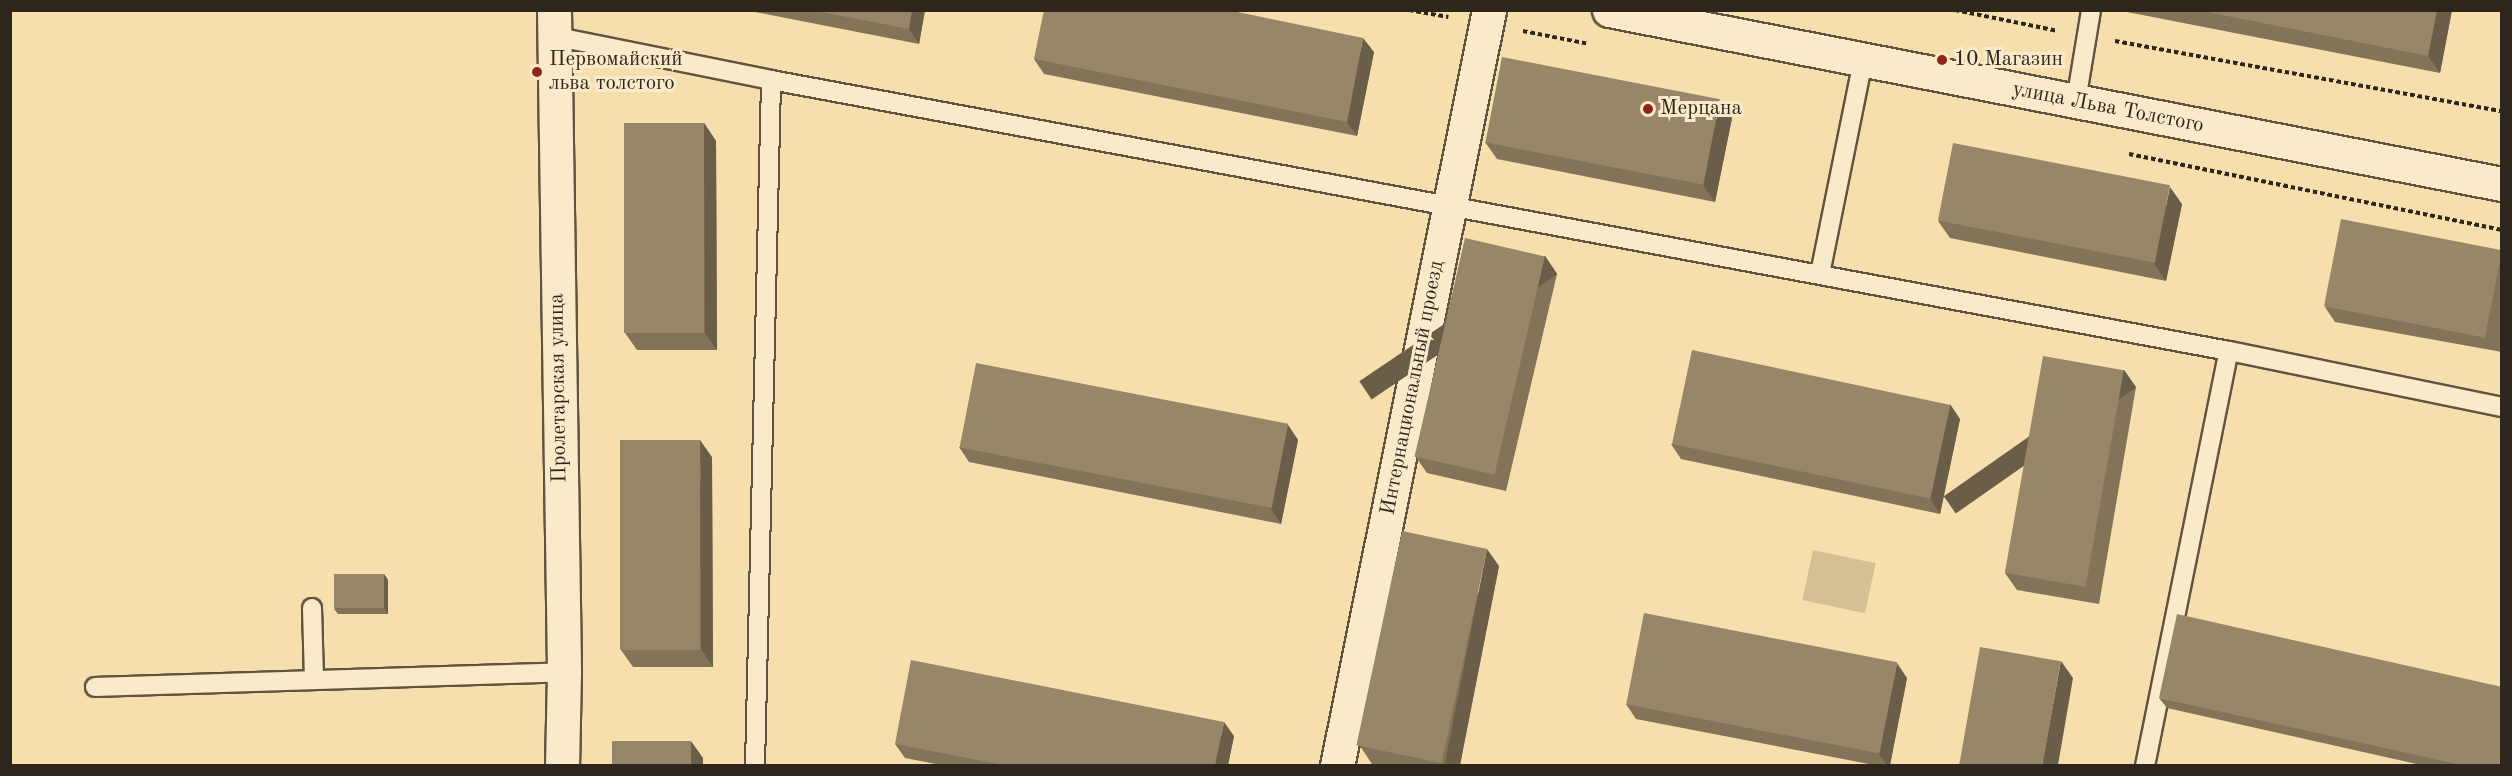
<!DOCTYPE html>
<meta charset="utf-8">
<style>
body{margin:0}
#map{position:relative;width:2512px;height:776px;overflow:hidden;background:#f7dead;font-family:"Old Standard TT",serif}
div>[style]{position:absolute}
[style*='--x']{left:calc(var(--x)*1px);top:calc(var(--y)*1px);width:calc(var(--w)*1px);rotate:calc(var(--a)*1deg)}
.green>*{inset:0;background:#d5bf94;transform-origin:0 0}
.path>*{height:4px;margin-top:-2px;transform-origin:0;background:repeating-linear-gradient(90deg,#2e261c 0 4.5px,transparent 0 7.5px)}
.roads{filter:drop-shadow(2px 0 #605440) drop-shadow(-2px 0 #605440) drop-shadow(0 2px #605440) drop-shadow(0 -2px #605440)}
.lane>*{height:18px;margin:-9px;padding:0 9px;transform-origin:9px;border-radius:9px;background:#faeaca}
.street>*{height:33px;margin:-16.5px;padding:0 16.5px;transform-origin:16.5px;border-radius:16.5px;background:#faeaca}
.secondary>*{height:33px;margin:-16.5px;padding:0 16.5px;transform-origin:16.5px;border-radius:16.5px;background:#faeaca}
.wall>*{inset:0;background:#827359}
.shaded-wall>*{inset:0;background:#6a5e48;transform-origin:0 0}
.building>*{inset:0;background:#978667;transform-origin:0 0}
.dots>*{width:16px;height:16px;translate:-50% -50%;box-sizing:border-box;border:3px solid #faeaca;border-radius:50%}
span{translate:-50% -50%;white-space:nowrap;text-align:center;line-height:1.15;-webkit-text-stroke:6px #faeaca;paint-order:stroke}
.poi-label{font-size:21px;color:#2e261c}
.left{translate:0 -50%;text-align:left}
.street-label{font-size:21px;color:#2e261c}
.frame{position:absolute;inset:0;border:12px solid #2e261c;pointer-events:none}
</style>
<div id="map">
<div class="green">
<i style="left:1813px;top:550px;width:64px;height:51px;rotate:12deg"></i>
</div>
<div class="path">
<i style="--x:1409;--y:10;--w:40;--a:10"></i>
<i style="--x:1955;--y:10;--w:105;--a:11.5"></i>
<i style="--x:1523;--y:31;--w:67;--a:11.1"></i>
<i style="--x:2115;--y:41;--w:393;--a:10.3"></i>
<i style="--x:2129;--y:154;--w:381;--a:11.5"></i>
</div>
<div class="roads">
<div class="lane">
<i style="--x:553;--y:36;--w:222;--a:11.4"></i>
<i style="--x:771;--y:80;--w:1483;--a:10.53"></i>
<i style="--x:2229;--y:351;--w:279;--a:11.6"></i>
<i style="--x:2076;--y:101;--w:92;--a:-80.6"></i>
<i style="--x:1820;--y:274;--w:218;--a:-78.6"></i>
<i style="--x:312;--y:608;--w:72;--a:88.4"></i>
<i style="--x:95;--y:687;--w:469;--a:-1.8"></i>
<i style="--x:755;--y:766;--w:686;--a:-88.66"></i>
<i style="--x:2145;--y:766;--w:423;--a:-78.6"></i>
</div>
<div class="street">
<i style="--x:1337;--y:766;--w:771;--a:-78.63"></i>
</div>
<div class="secondary">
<i style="--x:554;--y:10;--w:662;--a:89.13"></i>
<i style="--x:564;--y:672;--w:94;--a:91.2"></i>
<i style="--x:1609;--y:10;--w:910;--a:11.03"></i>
</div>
</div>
<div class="wall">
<i style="clip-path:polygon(745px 10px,925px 10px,919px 44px)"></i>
<i style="clip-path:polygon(2127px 10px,2452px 10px,2440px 73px,2127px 12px)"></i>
<i style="clip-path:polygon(1374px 52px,1357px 136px,1044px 74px,1034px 59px)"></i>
<i style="clip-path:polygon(1732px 118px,1715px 202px,1497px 159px,1485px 142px)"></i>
<i style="clip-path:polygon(704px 123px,716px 141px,717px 350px,637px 350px,625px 333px)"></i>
<i style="clip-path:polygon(2182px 204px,2166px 281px,1950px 238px,1938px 221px)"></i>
<i style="clip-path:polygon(2502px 249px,2502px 352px,2335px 322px,2325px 307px)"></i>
<i style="clip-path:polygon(1545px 256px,1557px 274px,1506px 491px,1427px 473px,1415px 456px)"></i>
<i style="clip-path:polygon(2124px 370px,2136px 387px,2099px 604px,2017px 590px,2005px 573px)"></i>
<i style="clip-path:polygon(1960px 419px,1940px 514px,1681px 459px,1671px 444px)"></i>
<i style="clip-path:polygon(1288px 425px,1298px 440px,1281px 524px,969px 462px,959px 447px)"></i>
<i style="clip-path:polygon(712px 457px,713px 667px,633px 667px,621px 650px)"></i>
<i style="clip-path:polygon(1499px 566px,1460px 765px,1382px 765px,1372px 764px,1360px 746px)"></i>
<i style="clip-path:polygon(384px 574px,388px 580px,388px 614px,338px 614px,334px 609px)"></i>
<i style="clip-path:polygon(1907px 678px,1890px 765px,1874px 765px,1636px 719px,1626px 704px)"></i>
<i style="clip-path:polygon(2159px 698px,2502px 765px,2421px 765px,2167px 708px)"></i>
<i style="clip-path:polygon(1234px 736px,1228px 765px,941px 765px,905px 758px,895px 744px)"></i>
</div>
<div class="shaded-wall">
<i style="clip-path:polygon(912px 10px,925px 10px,919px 44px,909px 29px)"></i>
<i style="clip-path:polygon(2437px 10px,2452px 10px,2440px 73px,2428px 56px)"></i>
<i style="clip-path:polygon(1363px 38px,1374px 52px,1357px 136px,1347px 122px)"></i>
<i style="clip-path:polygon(1720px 101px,1732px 118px,1715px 202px,1703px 185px)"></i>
<i style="clip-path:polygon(704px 123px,716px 141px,717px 350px,705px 333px)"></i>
<i style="clip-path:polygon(2170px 187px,2182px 204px,2166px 281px,2154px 264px)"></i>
<i style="left:1545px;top:256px;width:22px;height:224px;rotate:56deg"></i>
<i style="left:2124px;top:370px;width:21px;height:220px;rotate:55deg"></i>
<i style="clip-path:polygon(1950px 404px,1960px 419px,1940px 514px,1930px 499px)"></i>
<i style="clip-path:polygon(1288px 425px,1298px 440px,1281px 524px,1271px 509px)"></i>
<i style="clip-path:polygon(700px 440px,712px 457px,713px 667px,701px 649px)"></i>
<i style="clip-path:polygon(1487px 549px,1499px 566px,1460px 765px,1447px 765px,1445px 763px)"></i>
<i style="clip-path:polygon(384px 574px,388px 580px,388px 614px,384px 608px)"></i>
<i style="clip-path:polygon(2061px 661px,2073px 678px,2058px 765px,2042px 765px)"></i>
<i style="clip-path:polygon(1897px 663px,1907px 678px,1890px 765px,1887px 765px,1879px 754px)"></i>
<i style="clip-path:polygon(1224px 722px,1234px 736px,1228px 765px,1215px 765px)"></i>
<i style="clip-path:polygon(691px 741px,703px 758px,703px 765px,691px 765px)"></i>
</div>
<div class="building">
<i style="clip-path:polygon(811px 10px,912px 10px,909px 29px)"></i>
<i style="clip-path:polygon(1044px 10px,1228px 10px,1363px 38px,1347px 122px,1034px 59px)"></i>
<i style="clip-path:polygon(2197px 10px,2437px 10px,2428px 56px)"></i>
<i style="left:1502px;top:57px;width:222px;height:87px;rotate:11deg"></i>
<i style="left:704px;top:123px;width:210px;height:80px;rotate:90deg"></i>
<i style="left:1953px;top:143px;width:221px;height:79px;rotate:11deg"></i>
<i style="left:2341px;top:219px;width:164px;height:89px;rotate:11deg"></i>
<i style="left:1465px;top:238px;width:82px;height:224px;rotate:13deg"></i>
<i style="left:1692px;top:350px;width:264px;height:96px;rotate:12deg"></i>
<i style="left:2043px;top:356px;width:82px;height:220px;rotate:10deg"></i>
<i style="left:976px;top:363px;width:318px;height:86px;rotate:11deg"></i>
<i style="left:620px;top:440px;width:80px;height:210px"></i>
<i style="left:1402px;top:531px;width:87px;height:219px;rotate:12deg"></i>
<i style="left:384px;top:574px;width:34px;height:50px;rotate:90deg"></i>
<i style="left:1644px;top:613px;width:258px;height:93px;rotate:11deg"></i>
<i style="clip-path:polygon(2177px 614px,2502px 687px,2502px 765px,2461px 765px,2159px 698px)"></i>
<i style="left:1980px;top:647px;width:82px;height:120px;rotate:10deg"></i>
<i style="clip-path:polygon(911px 660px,1224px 722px,1215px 765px,1003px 765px,895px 744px)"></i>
<i style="left:612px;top:741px;width:79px;height:24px"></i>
</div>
<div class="dots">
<i style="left:1942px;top:60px;background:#8f2418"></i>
<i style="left:537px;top:72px;background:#8f2418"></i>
<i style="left:1648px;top:109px;background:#8f2418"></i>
</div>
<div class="poi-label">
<span class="left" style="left:549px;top:72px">Первомайский<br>льва толстого</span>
<span class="left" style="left:1954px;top:60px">10 Магазин</span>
<span class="left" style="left:1660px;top:109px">Мерцана</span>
</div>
<div class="street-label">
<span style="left:2108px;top:108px;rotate:11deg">улица Льва Толстого</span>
<span style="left:559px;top:388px;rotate:-91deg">Пролетарская улица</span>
<span style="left:1413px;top:388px;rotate:-79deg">Интернациональный проезд</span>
</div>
<div class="frame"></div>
</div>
